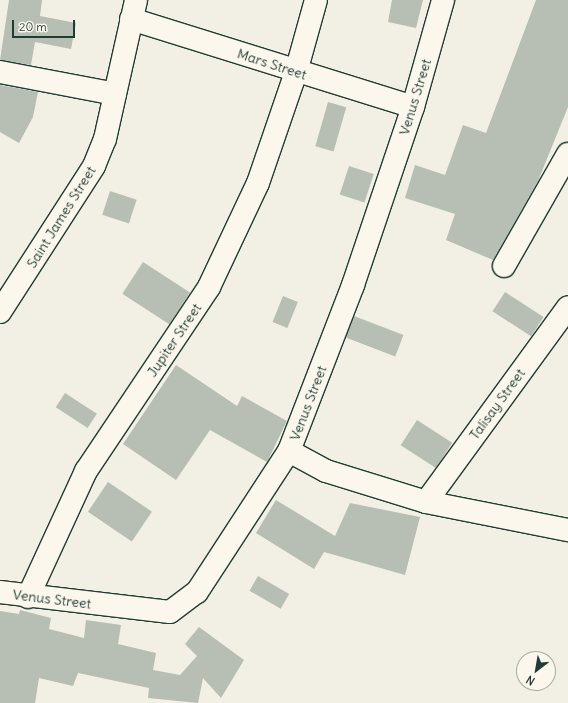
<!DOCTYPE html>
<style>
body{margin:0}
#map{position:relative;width:568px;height:703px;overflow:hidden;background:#f2f0e5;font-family:Delius,sans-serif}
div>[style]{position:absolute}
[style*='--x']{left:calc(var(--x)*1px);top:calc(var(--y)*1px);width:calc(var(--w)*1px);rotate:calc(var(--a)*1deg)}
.building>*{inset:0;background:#b7beb3;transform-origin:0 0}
.roads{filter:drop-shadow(1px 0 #1f3d34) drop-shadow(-1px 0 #1f3d34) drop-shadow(0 1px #1f3d34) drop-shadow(0 -1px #1f3d34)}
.minor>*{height:22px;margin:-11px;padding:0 11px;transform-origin:11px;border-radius:11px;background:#fbf7ec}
span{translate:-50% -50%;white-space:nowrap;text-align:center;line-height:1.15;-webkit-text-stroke:3px #fbf7ec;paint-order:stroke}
.street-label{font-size:14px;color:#1f3d34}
.north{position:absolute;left:516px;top:651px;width:40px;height:40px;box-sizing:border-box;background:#fbf7ec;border:1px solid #a3ada2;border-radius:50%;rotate:211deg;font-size:11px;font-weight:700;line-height:16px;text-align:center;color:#1f3d34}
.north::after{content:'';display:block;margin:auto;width:14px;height:18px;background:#1f3d34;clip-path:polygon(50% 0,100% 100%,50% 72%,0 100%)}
.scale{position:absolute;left:12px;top:20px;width:63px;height:18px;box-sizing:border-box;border:2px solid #1f3d34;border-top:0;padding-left:5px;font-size:12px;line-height:14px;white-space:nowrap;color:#1f3d34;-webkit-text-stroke:3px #fbf7ec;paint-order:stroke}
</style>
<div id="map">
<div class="building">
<i style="clip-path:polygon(9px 0,42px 0,40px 16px,76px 23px,71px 49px,35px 42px,31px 65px,0 60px)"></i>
<i style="clip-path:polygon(392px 0,423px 0,416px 28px,388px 22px)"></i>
<i style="clip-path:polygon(536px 0,568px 0,568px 107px,538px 181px,493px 260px,446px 240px,455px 214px,405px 198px,415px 165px,445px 175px,463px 125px,486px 133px)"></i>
<i style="clip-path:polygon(0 85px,38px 92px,33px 117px,19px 143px,0 132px)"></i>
<i style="left:328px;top:102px;width:19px;height:46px;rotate:16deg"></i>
<i style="left:349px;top:166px;width:26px;height:30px;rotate:18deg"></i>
<i style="left:110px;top:191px;width:28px;height:25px;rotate:18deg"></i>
<i style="left:143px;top:262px;width:56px;height:38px;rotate:33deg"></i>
<i style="left:505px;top:292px;width:46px;height:23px;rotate:33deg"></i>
<i style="left:283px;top:296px;width:16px;height:28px;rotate:22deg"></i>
<i style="left:354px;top:316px;width:53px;height:23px;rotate:21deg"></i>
<i style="clip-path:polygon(176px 365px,237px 406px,242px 396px,287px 421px,267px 462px,210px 430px,176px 480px,123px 444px)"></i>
<i style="left:65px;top:393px;width:38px;height:17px;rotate:33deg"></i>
<i style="left:417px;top:420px;width:42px;height:30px;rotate:33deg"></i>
<i style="left:108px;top:482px;width:53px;height:36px;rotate:34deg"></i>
<i style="clip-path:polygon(276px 500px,335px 536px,350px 503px,420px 517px,405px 575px,324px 552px,314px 569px,256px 533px)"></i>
<i style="left:258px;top:576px;width:36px;height:17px;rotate:30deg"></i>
<i style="clip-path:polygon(20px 610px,51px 618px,49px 629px,84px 638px,86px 620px,121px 625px,118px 644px,156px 653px,153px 670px,180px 675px,197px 656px,185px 644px,199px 627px,244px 660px,221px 698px,203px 678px,198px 703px,148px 698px,149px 688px,78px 673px,73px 686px,39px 678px,35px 703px,0 703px,0 611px,19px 614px)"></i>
</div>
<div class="roads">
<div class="minor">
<i style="--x:131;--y:19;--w:295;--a:17.3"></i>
<i style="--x:0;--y:72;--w:117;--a:10.8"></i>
<i style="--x:504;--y:266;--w:129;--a:-60.3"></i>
<i style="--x:0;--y:312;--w:174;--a:-57.2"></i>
<i style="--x:94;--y:166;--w:29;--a:-68"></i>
<i style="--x:105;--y:139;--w:142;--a:-77.4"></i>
<i style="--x:289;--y:451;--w:42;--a:28.4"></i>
<i style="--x:326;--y:471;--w:105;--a:17.2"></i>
<i style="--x:426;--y:502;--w:145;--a:11.2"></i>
<i style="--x:426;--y:502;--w:241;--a:-53.9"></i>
<i style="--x:0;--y:592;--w:171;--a:6.7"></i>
<i style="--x:170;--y:612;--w:34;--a:-37"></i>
<i style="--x:197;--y:592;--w:168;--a:-56.9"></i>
<i style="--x:289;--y:451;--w:178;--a:-68.9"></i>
<i style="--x:353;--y:285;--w:188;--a:-71.4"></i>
<i style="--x:413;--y:107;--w:111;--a:-74.3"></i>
<i style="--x:28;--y:597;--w:139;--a:-65.3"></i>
<i style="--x:86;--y:471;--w:221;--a:-56.2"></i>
<i style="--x:209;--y:287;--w:115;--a:-64.8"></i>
<i style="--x:258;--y:183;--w:117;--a:-71.1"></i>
<i style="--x:296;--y:72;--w:75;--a:-74.5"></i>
</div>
</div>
<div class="street-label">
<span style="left:272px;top:64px;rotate:18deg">Mars Street</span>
<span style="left:415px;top:97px;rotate:-73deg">Venus Street</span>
<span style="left:61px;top:217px;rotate:-58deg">Saint James Street</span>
<span style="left:174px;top:340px;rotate:-56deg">Jupiter Street</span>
<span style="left:308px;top:403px;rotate:-69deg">Venus Street</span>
<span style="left:497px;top:404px;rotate:-54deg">Talisay Street</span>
<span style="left:52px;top:599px;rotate:7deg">Venus Street</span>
</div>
<div class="north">N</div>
<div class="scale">20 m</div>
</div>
